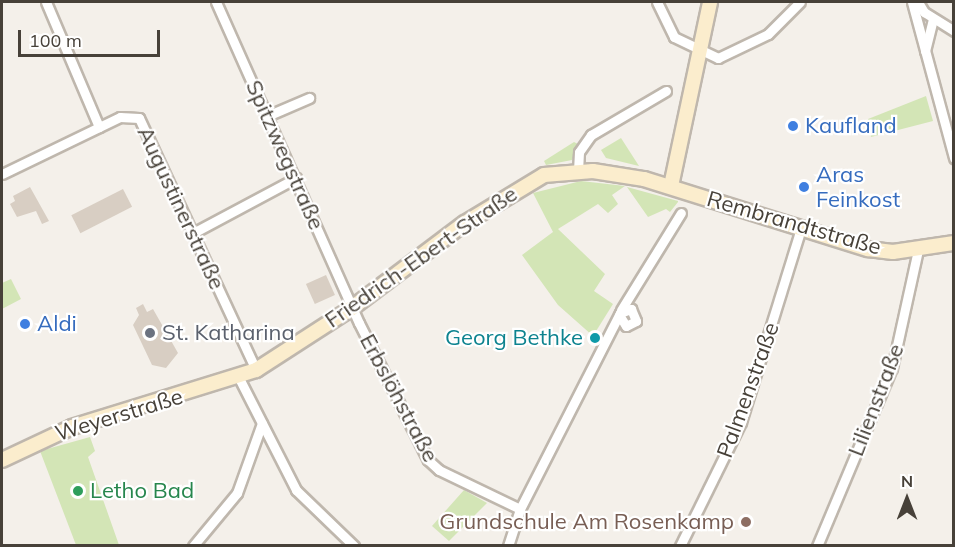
<!DOCTYPE html>
<meta charset="utf-8">
<style>
body{margin:0}
#map{position:relative;width:955px;height:547px;overflow:hidden;background:#f4f0ea;font-family:Mulish,sans-serif}
div>[style]{position:absolute}
[style*='--x']{left:calc(var(--x)*1px);top:calc(var(--y)*1px);width:calc(var(--w)*1px);rotate:calc(var(--a)*1deg)}
.green>*{inset:0;background:#d3e5b6}
.building>*{inset:0;background:#d8cec3;transform-origin:0 0}
.roads{filter:drop-shadow(2px 0 #bfb7ad) drop-shadow(-2px 0 #bfb7ad) drop-shadow(0 2px #bfb7ad) drop-shadow(0 -2px #bfb7ad)}
.street>*{height:9px;margin:-4.5px;padding:0 4.5px;transform-origin:4.5px;border-radius:4.5px;background:#fff}
.secondary>*{height:14px;margin:-7px;padding:0 7px;transform-origin:7px;border-radius:7px;background:#fbedcd}
.dots>*{width:16px;height:16px;translate:-50% -50%;box-sizing:border-box;border:3px solid #fff;border-radius:50%}
span{translate:-50% -50%;white-space:nowrap;text-align:center;line-height:1.15;-webkit-text-stroke:4.5px #fff;paint-order:stroke}
.shop-label{font-size:22px;color:#366cbe}
.left{translate:0 -50%;text-align:left}
.street-label{font-size:22px;color:#474139}
.worship-label{font-size:22px;color:#5b616d}
.culture-label{font-size:22px;color:#0d838f}
.right{translate:-100% -50%;text-align:right}
.leisure-label{font-size:22px;color:#27864d}
.education-label{font-size:22px;color:#785e54}
.frame{position:absolute;inset:0;border:3px solid #474139;pointer-events:none}
.north{position:absolute;left:877px;top:469px;width:60px;height:60px;-webkit-text-stroke:4px #fff;paint-order:stroke;rotate:0deg;font-size:16px;font-weight:700;line-height:24px;text-align:center;color:#474139}
.north::after{content:'';display:block;margin:auto;width:21px;height:27px;background:#474139;clip-path:polygon(50% 0,100% 100%,50% 72%,0 100%)}
.scale{position:absolute;left:18px;top:30px;width:142px;height:27px;box-sizing:border-box;border:3px solid #474139;border-top:0;padding-left:8px;font-size:18px;line-height:21px;white-space:nowrap;color:#474139;-webkit-text-stroke:4px #fff;paint-order:stroke}
</style>
<div id="map">
<div class="green">
<i style="clip-path:polygon(926px 96px,933px 121px,871px 137px,868px 119px)"></i>
<i style="clip-path:polygon(621px 138px,639px 166px,606px 158px,601px 150px)"></i>
<i style="clip-path:polygon(574px 142px,578px 144px,572px 160px,546px 165px,544px 161px)"></i>
<i style="clip-path:polygon(581px 181px,625px 186px,612px 195px,618px 204px,608px 213px,598px 204px,558px 229px,605px 274px,594px 291px,613px 304px,593px 336px,558px 305px,522px 255px,553px 232px,533px 193px)"></i>
<i style="clip-path:polygon(627px 187px,678px 201px,678px 202px,670px 212px,666px 209px,648px 217px)"></i>
<i style="clip-path:polygon(11px 279px,21px 299px,2px 309px,2px 283px)"></i>
<i style="clip-path:polygon(90px 437px,95px 451px,88px 457px,119px 545px,76px 545px,40px 451px)"></i>
<i style="clip-path:polygon(464px 490px,487px 503px,449px 541px,432px 526px)"></i>
</div>
<div class="building">
<i style="clip-path:polygon(30px 187px,49px 221px,42px 224px,36px 211px,17px 217px,10px 204px,15px 201px,13px 196px)"></i>
<i style="left:123px;top:189px;width:20px;height:58px;rotate:63deg"></i>
<i style="left:326px;top:275px;width:22px;height:22px;rotate:66deg"></i>
<i style="clip-path:polygon(143px 304px,147px 312px,153px 309px,178px 353px,166px 368px,152px 365px,133px 325px,139px 315px,136px 308px)"></i>
</div>
<div class="roads">
<div class="street">
<i style="--x:46;--y:2;--w:136;--a:67"></i>
<i style="--x:216;--y:2;--w:351;--a:66"></i>
<i style="--x:359;--y:323;--w:153;--a:63.3"></i>
<i style="--x:428;--y:460;--w:15;--a:42"></i>
<i style="--x:439;--y:470;--w:90;--a:25.7"></i>
<i style="--x:657;--y:2;--w:39;--a:64"></i>
<i style="--x:674;--y:37;--w:49;--a:25.5"></i>
<i style="--x:718;--y:58;--w:55;--a:-25.6"></i>
<i style="--x:768;--y:34;--w:45;--a:-45"></i>
<i style="--x:912;--y:2;--w:162;--a:74.9"></i>
<i style="--x:918;--y:2;--w:12;--a:59"></i>
<i style="--x:924;--y:12;--w:36;--a:32"></i>
<i style="--x:925;--y:51;--w:33;--a:-76"></i>
<i style="--x:267;--y:116;--w:46;--a:-23.2"></i>
<i style="--x:578;--y:171;--w:19;--a:-87"></i>
<i style="--x:579;--y:152;--w:21;--a:-55"></i>
<i style="--x:591;--y:135;--w:87;--a:-30.4"></i>
<i style="--x:2;--y:174;--w:131;--a:-25.8"></i>
<i style="--x:120;--y:117;--w:19;--a:3"></i>
<i style="--x:139;--y:118;--w:278;--a:65.1"></i>
<i style="--x:193;--y:233;--w:117;--a:-28.1"></i>
<i style="--x:621;--y:310;--w:114;--a:-58.3"></i>
<i style="--x:239;--y:378;--w:126;--a:63"></i>
<i style="--x:296;--y:490;--w:81;--a:44"></i>
<i style="--x:193;--y:546;--w:69;--a:-50.3"></i>
<i style="--x:237;--y:493;--w:74;--a:-70.3"></i>
<i style="--x:508;--y:546;--w:39;--a:-72"></i>
<i style="--x:520;--y:509;--w:220;--a:-63"></i>
<i style="--x:620;--y:313;--w:12;--a:-20"></i>
<i style="--x:631;--y:309;--w:13;--a:67"></i>
<i style="--x:636;--y:321;--w:11;--a:153"></i>
<i style="--x:626;--y:326;--w:13;--a:-122"></i>
<i style="--x:680;--y:546;--w:138;--a:-63.8"></i>
<i style="--x:741;--y:422;--w:203;--a:-72.8"></i>
<i style="--x:817;--y:546;--w:193;--a:-67.2"></i>
<i style="--x:892;--y:368;--w:121;--a:-77.6"></i>
</div>
<div class="secondary">
<i style="--x:671;--y:186;--w:188;--a:-78"></i>
<i style="--x:2;--y:460;--w:77;--a:-25.2"></i>
<i style="--x:72;--y:427;--w:193;--a:-17.2"></i>
<i style="--x:256;--y:370;--w:114;--a:-32.9"></i>
<i style="--x:352;--y:308;--w:141;--a:-37"></i>
<i style="--x:465;--y:223;--w:92;--a:-31.3"></i>
<i style="--x:544;--y:175;--w:49;--a:-4.7"></i>
<i style="--x:593;--y:171;--w:52;--a:8.9"></i>
<i style="--x:644;--y:179;--w:235;--a:17.4"></i>
<i style="--x:868;--y:249;--w:25;--a:7"></i>
<i style="--x:893;--y:252;--w:62;--a:-8.4"></i>
</div>
</div>
<div class="dots">
<i style="left:793px;top:126px;background:#3f7fe0"></i>
<i style="left:804px;top:187px;background:#3f7fe0"></i>
<i style="left:25px;top:324px;background:#3f7fe0"></i>
<i style="left:150px;top:333px;background:#6b7280"></i>
<i style="left:595px;top:338px;background:#0f9aa8"></i>
<i style="left:78px;top:491px;background:#2e9e5b"></i>
<i style="left:746px;top:522px;background:#8d6e63"></i>
</div>
<div class="shop-label">
<span class="left" style="left:805px;top:126px">Kaufland</span>
<span class="left" style="left:816px;top:187px">Aras<br>Feinkost</span>
<span class="left" style="left:37px;top:324px">Aldi</span>
</div>
<div class="street-label">
<span style="left:285px;top:155px;rotate:66deg">Spitzwegstraße</span>
<span style="left:181px;top:208px;rotate:65deg">Augustinerstraße</span>
<span style="left:794px;top:223px;rotate:16deg">Rembrandtstraße</span>
<span style="left:421px;top:257px;rotate:-35deg">Friedrich-Ebert-Straße</span>
<span style="left:748px;top:390px;rotate:-70deg">Palmenstraße</span>
<span style="left:399px;top:398px;rotate:62deg">Erbslöhstraße</span>
<span style="left:876px;top:400px;rotate:-69deg">Lilienstraße</span>
<span style="left:119px;top:415px;rotate:-17deg">Weyerstraße</span>
</div>
<div class="worship-label">
<span class="left" style="left:162px;top:333px">St. Katharina</span>
</div>
<div class="culture-label">
<span class="right" style="left:583px;top:338px">Georg Bethke</span>
</div>
<div class="leisure-label">
<span class="left" style="left:90px;top:491px">Letho Bad</span>
</div>
<div class="education-label">
<span class="right" style="left:734px;top:522px">Grundschule Am Rosenkamp</span>
</div>
<div class="frame"></div>
<div class="north">N</div>
<div class="scale">100 m</div>
</div>
